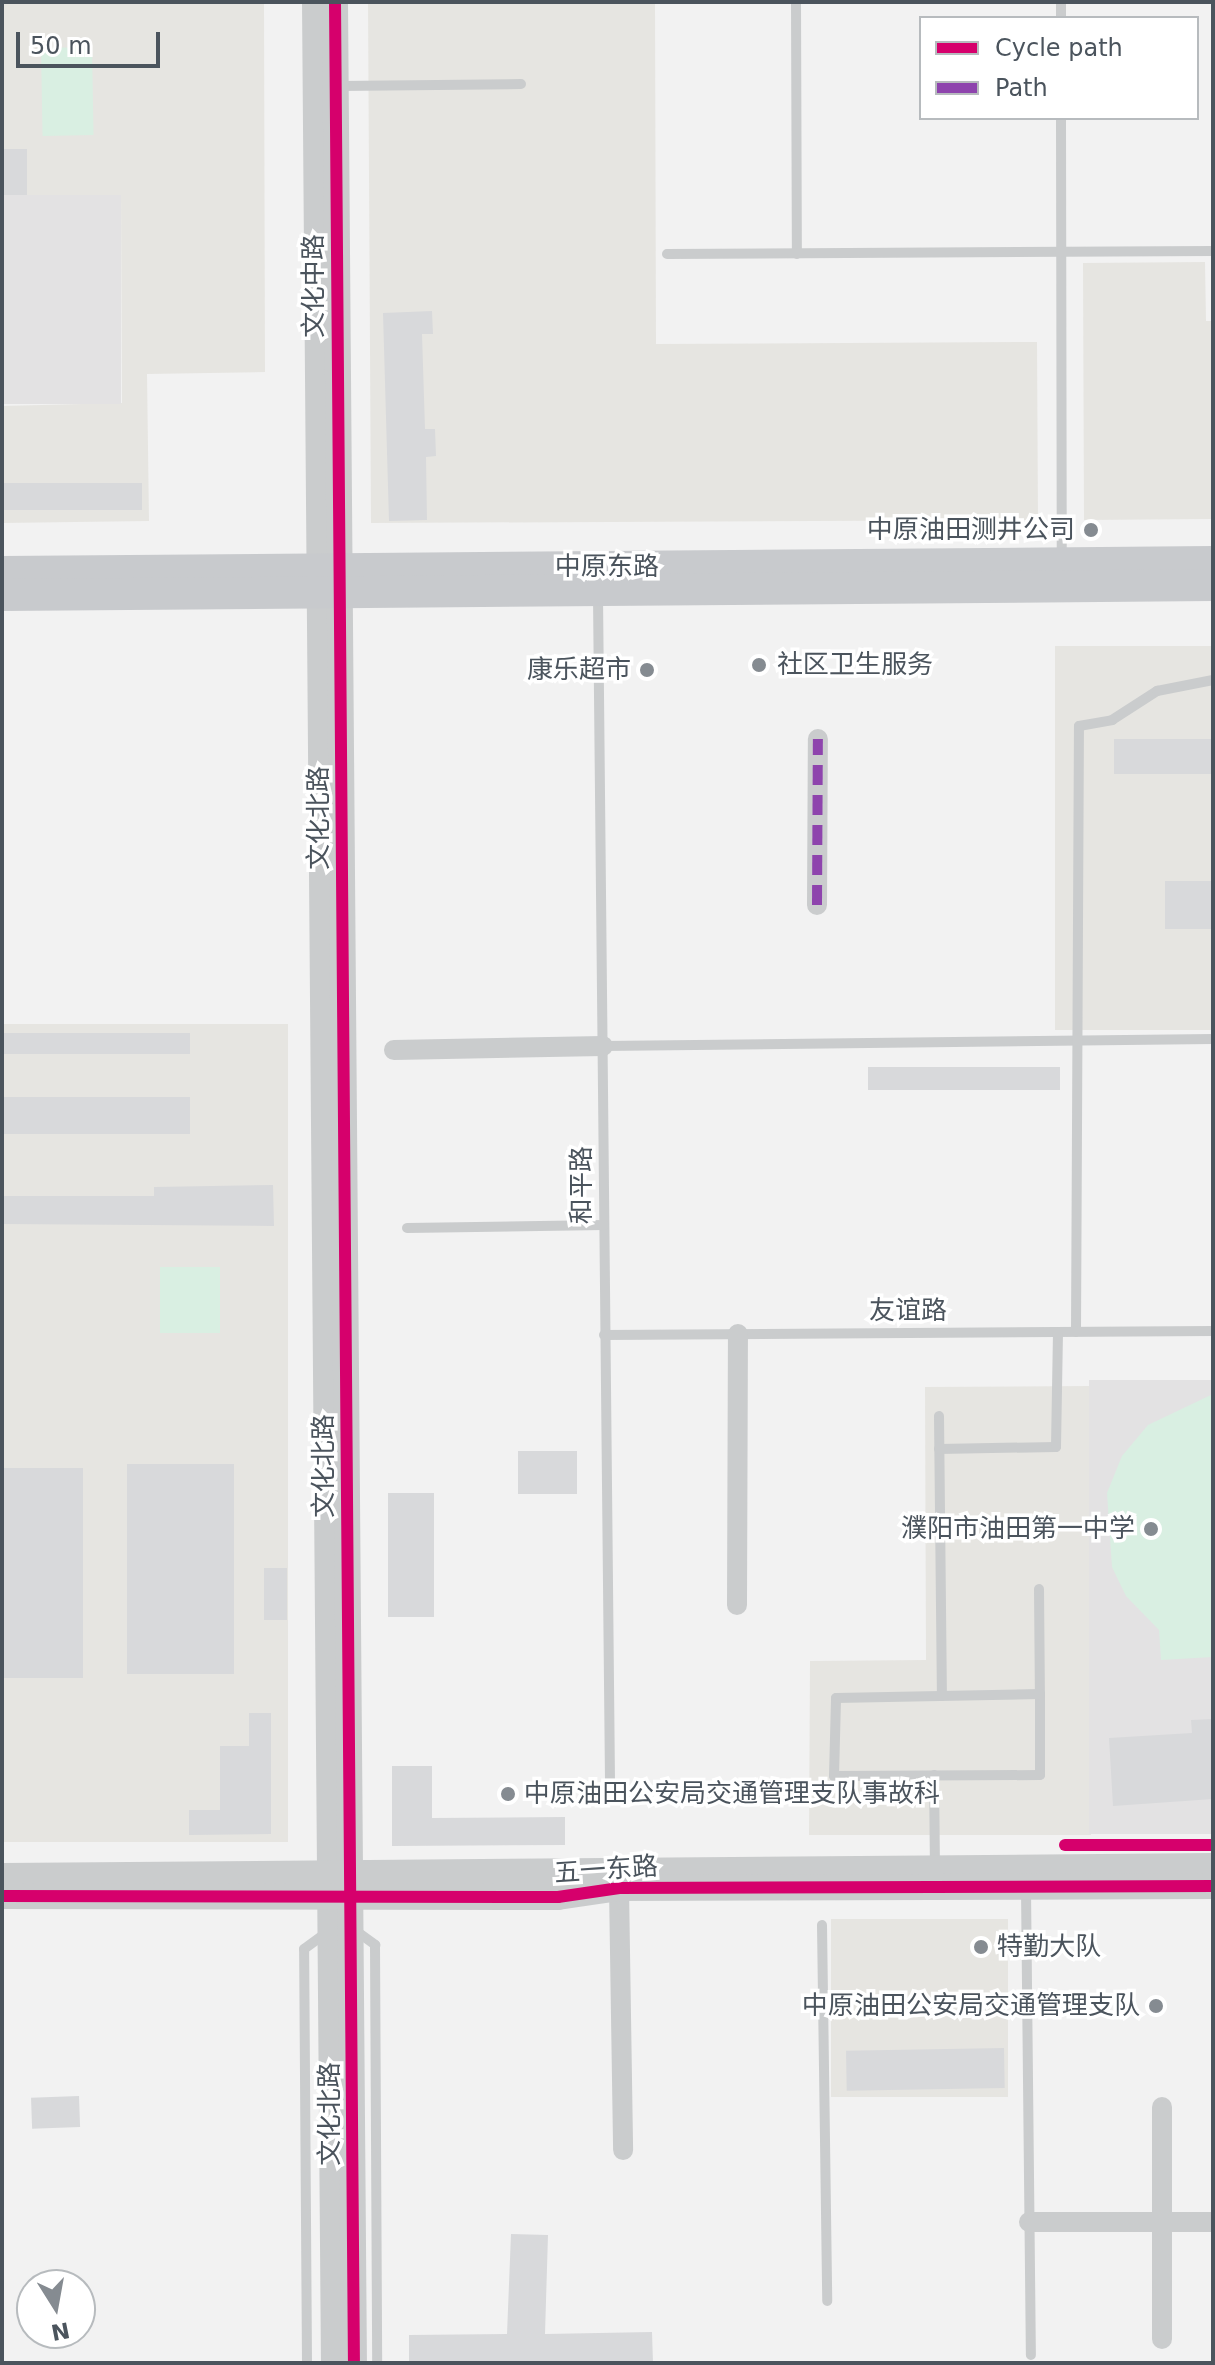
<!DOCTYPE html>
<meta charset="utf-8">
<style>
body{margin:0}
#map{position:relative;width:1215px;height:2365px;overflow:hidden;background:#f2f2f2;font-family:"DejaVu Sans","Noto Sans SC",sans-serif}
div>[style]{position:absolute}
[style*='--x']{left:calc(var(--x)*1px);top:calc(var(--y)*1px);width:calc(var(--w)*1px);rotate:calc(var(--a)*1deg)}
.commercial>*{inset:0;background:#e6e5e1;transform-origin:0 0}
.education>*{inset:0;background:#e3e2e3;transform-origin:0 0}
.green>*{inset:0;background:#d9efe2;transform-origin:0 0}
.building>*{inset:0;background:#d8d9db;transform-origin:0 0}
.service>*{height:10px;margin:-5px;padding:0 5px;transform-origin:5px;border-radius:5px;background:#cacccd}
.minor>*{height:20px;margin:-10px;padding:0 10px;transform-origin:10px;border-radius:10px;background:#cacccd}
.tertiary>*{height:26px;margin:-13px;padding:0 13px;transform-origin:13px;border-radius:13px;background:#cacccd}
.primary>*{height:32px;margin:-16px;padding:0 16px;transform-origin:16px;border-radius:16px;background:#c8cacd}
.quiet>*{height:10px;margin-top:-5px;transform-origin:0;background:repeating-linear-gradient(90deg,#8e44ad 0 20px,transparent 0 30px)}
.cycleway>*{height:12px;margin:-6px;padding:0 6px;transform-origin:6px;border-radius:6px;background:#d6006c}
.dots>*{width:22px;height:22px;translate:-50% -50%;box-sizing:border-box;border:4px solid #fff;border-radius:50%}
span{translate:-50% -50%;white-space:nowrap;text-align:center;line-height:1.15;-webkit-text-stroke:7px #fff;paint-order:stroke}
.street-label{font-size:26px;color:#4b545d}
.poi-label{font-size:26px;color:#4b545d}
.right{translate:-100% -50%;text-align:right}
.left{translate:0 -50%;text-align:left}
.frame{position:absolute;inset:0;border:4px solid #4b545d;pointer-events:none}
.legend{position:absolute;left:919px;top:16px;width:280px;height:104px;box-sizing:border-box;background:#fff;border:2px solid #b7bbbe;margin:0;padding:10px 14px;list-style:none;font-size:24px;color:#4b545d}
.legend li{display:flex;align-items:center;gap:16px;height:40px}
.legend b{width:40px;border:2px solid #b7bbbe}
.north{position:absolute;left:16px;top:2269px;width:80px;height:80px;box-sizing:border-box;background:#fff;border:2px solid #b7bbbe;border-radius:50%;rotate:169deg;font-size:22px;font-weight:700;line-height:32px;text-align:center;color:#4b545d}
.north::after{content:'';display:block;margin:auto;width:28px;height:36px;background:#858b91;clip-path:polygon(50% 0,100% 100%,50% 72%,0 100%)}
.scale{position:absolute;left:16px;top:32px;width:144px;height:36px;box-sizing:border-box;border:4px solid #4b545d;border-top:0;padding-left:10px;font-size:24px;line-height:28px;white-space:nowrap;color:#4b545d;-webkit-text-stroke:6px #fff;paint-order:stroke}
</style>
<div id="map">
<div class="commercial">
<i style="clip-path:polygon(2px 2px,264px 2px,265px 372px,147px 374px,149px 521px,2px 523px,2px 406px,122px 403px,121px 195px,2px 196px)"></i>
<i style="clip-path:polygon(368px 2px,655px 2px,656px 344px,1037px 342px,1038px 520px,371px 523px)"></i>
<i style="clip-path:polygon(1205px 262px,1206px 321px,1213px 321px,1213px 519px,1084px 520px,1083px 263px)"></i>
<i style="left:1213px;top:646px;width:384px;height:158px;rotate:90deg"></i>
<i style="left:2px;top:1024px;width:286px;height:818px"></i>
<i style="clip-path:polygon(1089px 1386px,1091px 1835px,809px 1835px,810px 1661px,926px 1660px,925px 1387px)"></i>
<i style="left:831px;top:1919px;width:177px;height:178px"></i>
</div>
<div class="education">
<i style="left:121px;top:195px;width:209px;height:119px;rotate:90deg"></i>
<i style="left:1213px;top:1380px;width:454px;height:124px;rotate:90deg"></i>
</div>
<div class="green">
<i style="left:92px;top:47px;width:88px;height:51px;rotate:89deg"></i>
<i style="left:220px;top:1267px;width:66px;height:60px;rotate:90deg"></i>
<i style="clip-path:polygon(1213px 1394px,1213px 1657px,1161px 1660px,1159px 1630px,1126px 1596px,1112px 1567px,1107px 1493px,1122px 1456px,1148px 1425px)"></i>
</div>
<div class="building">
<i style="left:27px;top:149px;width:46px;height:25px;rotate:90deg"></i>
<i style="clip-path:polygon(432px 311px,433px 334px,422px 334px,425px 429px,435px 429px,436px 456px,426px 457px,427px 520px,389px 521px,383px 313px)"></i>
<i style="left:142px;top:483px;width:27px;height:140px;rotate:90deg"></i>
<i style="left:1114px;top:739px;width:99px;height:35px"></i>
<i style="left:1165px;top:881px;width:48px;height:48px"></i>
<i style="left:2px;top:1033px;width:188px;height:21px"></i>
<i style="left:868px;top:1067px;width:192px;height:23px"></i>
<i style="left:190px;top:1097px;width:37px;height:188px;rotate:90deg"></i>
<i style="clip-path:polygon(273px 1185px,274px 1226px,2px 1224px,2px 1196px,154px 1196px,154px 1187px)"></i>
<i style="left:518px;top:1451px;width:59px;height:43px"></i>
<i style="left:234px;top:1464px;width:210px;height:107px;rotate:90deg"></i>
<i style="left:2px;top:1468px;width:81px;height:210px"></i>
<i style="left:388px;top:1493px;width:46px;height:124px"></i>
<i style="left:264px;top:1568px;width:23px;height:52px"></i>
<i style="clip-path:polygon(249px 1713px,271px 1713px,271px 1834px,189px 1835px,189px 1810px,220px 1810px,220px 1746px,249px 1746px)"></i>
<i style="clip-path:polygon(1213px 1719px,1213px 1799px,1113px 1806px,1109px 1738px,1192px 1733px,1191px 1720px)"></i>
<i style="clip-path:polygon(392px 1766px,432px 1766px,432px 1818px,565px 1817px,565px 1845px,392px 1846px)"></i>
<i style="left:1004px;top:2048px;width:40px;height:158px;rotate:89deg"></i>
<i style="left:79px;top:2096px;width:31px;height:48px;rotate:88deg"></i>
<i style="clip-path:polygon(511px 2234px,548px 2235px,545px 2334px,652px 2332px,653px 2363px,409px 2363px,409px 2335px,507px 2334px)"></i>
</div>
<div class="service">
<i style="--x:796;--y:2;--w:252;--a:89.8"></i>
<i style="--x:1061;--y:2;--w:16;--a:90"></i>
<i style="--x:339;--y:86;--w:182;--a:-0.6"></i>
<i style="--x:1061;--y:118;--w:443;--a:89.9"></i>
<i style="--x:667;--y:254;--w:546;--a:-0.31"></i>
<i style="--x:598;--y:596;--w:1185;--a:89.42"></i>
<i style="--x:603;--y:1046;--w:610;--a:-0.66"></i>
<i style="--x:407;--y:1228;--w:197;--a:-0.9"></i>
<i style="--x:1076;--y:1332;--w:606;--a:-89.72"></i>
<i style="--x:1079;--y:726;--w:34;--a:-10"></i>
<i style="--x:1112;--y:720;--w:54;--a:-32.8"></i>
<i style="--x:1157;--y:691;--w:57;--a:-11.1"></i>
<i style="--x:604;--y:1335;--w:609;--a:-0.38"></i>
<i style="--x:939;--y:1416;--w:280;--a:89.4"></i>
<i style="--x:939;--y:1449;--w:117;--a:-1"></i>
<i style="--x:1056;--y:1447;--w:115;--a:-89"></i>
<i style="--x:1039;--y:1589;--w:105;--a:89.5"></i>
<i style="--x:1040;--y:1694;--w:81;--a:90"></i>
<i style="--x:1040;--y:1775;--w:206;--a:179.7"></i>
<i style="--x:834;--y:1776;--w:78;--a:-88.5"></i>
<i style="--x:836;--y:1698;--w:204;--a:-1.1"></i>
<i style="--x:934;--y:1775;--w:93;--a:89.4"></i>
<i style="--x:1026;--y:1889;--w:466;--a:89.4"></i>
<i style="--x:822;--y:1925;--w:376;--a:89.2"></i>
<i style="--x:352;--y:1928;--w:29;--a:36"></i>
<i style="--x:375;--y:1945;--w:418;--a:89.7"></i>
<i style="--x:307;--y:2363;--w:414;--a:-90.4"></i>
<i style="--x:304;--y:1949;--w:27;--a:-36"></i>
</div>
<div class="minor">
<i style="--x:817;--y:905;--w:166;--a:-89.7"></i>
<i style="--x:394;--y:1050;--w:209;--a:-1.1"></i>
<i style="--x:737;--y:1605;--w:271;--a:-89.8"></i>
<i style="--x:619;--y:1888;--w:262;--a:89.1"></i>
<i style="--x:1029;--y:2222;--w:184;--a:0"></i>
<i style="--x:1162;--y:2339;--w:232;--a:-90"></i>
</div>
<div class="tertiary">
<i style="--x:315;--y:2;--w:2361;--a:89.54"></i>
<i style="--x:335;--y:2;--w:2361;--a:89.54"></i>
<i style="--x:2;--y:1876;--w:1211;--a:-0.47"></i>
<i style="--x:2;--y:1896;--w:556;--a:0.1"></i>
<i style="--x:558;--y:1897;--w:62;--a:-8.4"></i>
<i style="--x:619;--y:1888;--w:594;--a:-0.19"></i>
</div>
<div class="primary">
<i style="--x:2;--y:572;--w:1211;--a:-0.47"></i>
<i style="--x:2;--y:595;--w:1211;--a:-0.47"></i>
</div>
<div class="quiet">
<i style="--x:817;--y:905;--w:166;--a:-89.7"></i>
</div>
<div class="cycleway">
<i style="--x:335;--y:2;--w:2361;--a:89.54"></i>
<i style="--x:1065;--y:1845;--w:148;--a:0"></i>
<i style="--x:2;--y:1896;--w:556;--a:0.1"></i>
<i style="--x:558;--y:1897;--w:62;--a:-8.4"></i>
<i style="--x:619;--y:1888;--w:594;--a:-0.19"></i>
</div>
<div class="dots">
<i style="left:1091px;top:530px;background:#858b91"></i>
<i style="left:759px;top:665px;background:#858b91"></i>
<i style="left:647px;top:670px;background:#858b91"></i>
<i style="left:1151px;top:1529px;background:#858b91"></i>
<i style="left:508px;top:1794px;background:#858b91"></i>
<i style="left:981px;top:1947px;background:#858b91"></i>
<i style="left:1156px;top:2006px;background:#858b91"></i>
</div>
<div class="street-label">
<span style="left:314px;top:286px;rotate:-90deg">文化中路</span>
<span style="left:607px;top:567px">中原东路</span>
<span style="left:319px;top:818px;rotate:-90deg">文化北路</span>
<span style="left:582px;top:1185px;rotate:-90deg">和平路</span>
<span style="left:908px;top:1311px">友谊路</span>
<span style="left:324px;top:1466px;rotate:-90deg">文化北路</span>
<span style="left:606px;top:1870px;rotate:-4deg">五一东路</span>
<span style="left:330px;top:2114px;rotate:-90deg">文化北路</span>
</div>
<div class="poi-label">
<span class="right" style="left:1075px;top:530px">中原油田测井公司</span>
<span class="left" style="left:777px;top:665px">社区卫生服务</span>
<span class="right" style="left:631px;top:670px">康乐超市</span>
<span class="right" style="left:1135px;top:1529px">濮阳市油田第一中学</span>
<span class="left" style="left:524px;top:1794px">中原油田公安局交通管理支队事故科</span>
<span class="left" style="left:997px;top:1947px">特勤大队</span>
<span class="right" style="left:1140px;top:2006px">中原油田公安局交通管理支队</span>
</div>
<div class="frame"></div>
<ul class="legend">
<li><b style="height:10px;background:#d6006c"></b>Cycle path</li>
<li><b style="height:10px;background:#8e44ad"></b>Path</li>
</ul>
<div class="north">N</div>
<div class="scale">50 m</div>
</div>
